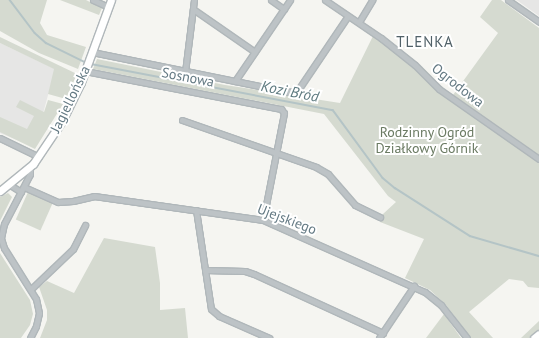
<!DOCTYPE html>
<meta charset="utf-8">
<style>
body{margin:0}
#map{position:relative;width:539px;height:338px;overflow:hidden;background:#f5f5f1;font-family:"PT Sans",sans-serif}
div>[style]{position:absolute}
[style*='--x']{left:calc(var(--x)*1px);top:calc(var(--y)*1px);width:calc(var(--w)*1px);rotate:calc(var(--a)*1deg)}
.built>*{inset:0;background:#e6e6e5}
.green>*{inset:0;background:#d5dad0;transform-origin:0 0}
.stream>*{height:1.5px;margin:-0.75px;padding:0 0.75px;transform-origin:0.75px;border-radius:0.75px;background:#b4c4c6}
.roads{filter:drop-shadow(1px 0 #b0b7ba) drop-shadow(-1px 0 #b0b7ba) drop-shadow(0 1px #b0b7ba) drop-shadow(0 -1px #b0b7ba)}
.street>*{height:5px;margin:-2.5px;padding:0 2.5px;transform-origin:2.5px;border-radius:2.5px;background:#bdc3c6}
.secondary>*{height:7px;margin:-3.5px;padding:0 3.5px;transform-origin:3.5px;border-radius:3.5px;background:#fff}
span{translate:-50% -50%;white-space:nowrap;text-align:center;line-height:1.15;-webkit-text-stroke:4px #fff;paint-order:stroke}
.street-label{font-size:14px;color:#637983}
.park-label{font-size:14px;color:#6a7a62}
.neighbourhood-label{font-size:15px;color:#516168;letter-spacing:1px}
.water-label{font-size:15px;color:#5f7b80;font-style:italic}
</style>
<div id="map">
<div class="built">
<i style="clip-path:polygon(516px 0,539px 0,539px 16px,518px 1px)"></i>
<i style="clip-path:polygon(0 43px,55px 69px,34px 147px,0 133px)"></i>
</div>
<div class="green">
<i style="clip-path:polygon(0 0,47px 0,40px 23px,47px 35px,86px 47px,78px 69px,39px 53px,0 31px)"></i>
<i style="clip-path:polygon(60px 0,86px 0,102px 8px,99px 15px)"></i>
<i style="clip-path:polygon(492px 0,501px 0,539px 28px,539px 155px,453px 95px,498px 33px,480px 17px)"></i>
<i style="clip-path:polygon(373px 36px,417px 70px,437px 90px,539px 162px,539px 288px,528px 287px,523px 281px,509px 279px,469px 312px,493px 338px,471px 338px,446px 305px,430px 290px,405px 278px,424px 239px,380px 222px,383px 214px,396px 202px,388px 196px,324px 114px,93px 69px,97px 59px,225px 85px,340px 103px)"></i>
<i style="clip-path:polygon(0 37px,77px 74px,66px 99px,48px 94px,54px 69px,0 43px)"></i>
<i style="clip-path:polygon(20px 100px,44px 112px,48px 100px,63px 104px,35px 149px,0 132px,0 117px,27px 129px,34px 116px,16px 107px)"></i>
<i style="left:28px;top:192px;width:27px;height:30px;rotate:24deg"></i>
<i style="clip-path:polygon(8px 193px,12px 197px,0 221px,0 197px)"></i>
<i style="clip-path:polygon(104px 238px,155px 247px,160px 283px,160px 310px,185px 308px,188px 338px,40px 338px,47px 320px,47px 310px,39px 287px,47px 281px,74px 293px)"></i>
<i style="clip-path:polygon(0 253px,30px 300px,33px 314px,30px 325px,21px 338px,0 338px)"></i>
<i style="clip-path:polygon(444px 314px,461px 338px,426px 338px)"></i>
<i style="clip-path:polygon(539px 321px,539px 330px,529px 338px,521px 338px)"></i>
</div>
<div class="stream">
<i style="--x:10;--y:0;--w:41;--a:52.9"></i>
<i style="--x:35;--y:33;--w:15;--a:42"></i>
<i style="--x:46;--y:43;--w:43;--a:26"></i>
<i style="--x:91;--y:64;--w:246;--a:10.8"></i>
<i style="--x:333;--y:110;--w:84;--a:53.7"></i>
<i style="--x:383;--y:178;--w:16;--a:40"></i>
<i style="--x:395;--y:188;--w:89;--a:32.6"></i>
<i style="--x:470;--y:236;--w:72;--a:16.2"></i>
</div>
<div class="roads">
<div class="street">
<i style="--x:93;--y:0;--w:17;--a:24"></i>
<i style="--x:271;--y:0;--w:16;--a:35"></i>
<i style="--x:325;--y:0;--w:68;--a:34.2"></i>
<i style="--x:381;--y:38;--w:43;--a:38.5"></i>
<i style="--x:415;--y:65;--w:34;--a:45"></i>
<i style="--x:439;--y:89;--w:122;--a:35"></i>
<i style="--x:508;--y:0;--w:38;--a:35"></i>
<i style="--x:193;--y:9;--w:75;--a:34.7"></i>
<i style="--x:359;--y:22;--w:26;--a:-59"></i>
<i style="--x:92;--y:52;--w:201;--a:11.5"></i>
<i style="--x:289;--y:92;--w:9;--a:-13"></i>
<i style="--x:298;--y:90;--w:89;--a:-56"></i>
<i style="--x:85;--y:71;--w:200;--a:11"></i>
<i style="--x:281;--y:109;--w:5;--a:53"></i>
<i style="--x:284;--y:113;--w:109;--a:101.1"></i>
<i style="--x:185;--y:72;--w:73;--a:-82.9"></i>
<i style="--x:235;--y:81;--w:98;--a:-55.8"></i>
<i style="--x:182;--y:120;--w:142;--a:19.3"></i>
<i style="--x:316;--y:167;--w:14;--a:30"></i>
<i style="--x:328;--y:174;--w:41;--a:48.9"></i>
<i style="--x:355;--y:205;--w:28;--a:26"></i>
<i style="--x:0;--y:138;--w:43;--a:26"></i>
<i style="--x:10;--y:185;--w:13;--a:32"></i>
<i style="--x:24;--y:187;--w:37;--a:24"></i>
<i style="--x:58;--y:202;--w:15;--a:-4"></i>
<i style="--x:73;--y:201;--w:22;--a:-13"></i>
<i style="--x:94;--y:196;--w:171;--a:8.1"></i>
<i style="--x:263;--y:220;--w:177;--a:24"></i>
<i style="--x:425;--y:292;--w:21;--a:39"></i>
<i style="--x:441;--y:305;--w:42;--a:51.8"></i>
<i style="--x:196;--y:210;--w:100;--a:81.4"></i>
<i style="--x:211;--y:309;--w:11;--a:41"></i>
<i style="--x:219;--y:316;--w:55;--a:23.7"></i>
<i style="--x:205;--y:270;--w:40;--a:1.4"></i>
<i style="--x:245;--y:271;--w:9;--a:18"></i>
<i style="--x:254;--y:274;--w:142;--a:24.6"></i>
<i style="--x:31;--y:289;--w:58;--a:-43.6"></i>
<i style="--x:73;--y:249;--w:27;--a:-63"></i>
<i style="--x:30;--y:338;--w:13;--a:-63"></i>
<i style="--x:36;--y:326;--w:13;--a:-77"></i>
<i style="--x:39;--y:313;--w:14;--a:-102"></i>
<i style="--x:36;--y:299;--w:60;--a:-122.1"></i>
<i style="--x:4;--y:248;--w:10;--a:-107"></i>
<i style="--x:1;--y:238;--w:14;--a:-78"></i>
<i style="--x:4;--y:224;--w:56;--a:-62.5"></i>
<i style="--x:30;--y:174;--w:6;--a:-90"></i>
<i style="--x:379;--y:338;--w:63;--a:-56.1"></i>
</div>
<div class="secondary">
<i style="--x:0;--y:191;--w:43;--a:-39.3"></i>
<i style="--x:33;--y:164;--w:52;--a:-56"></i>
<i style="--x:62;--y:121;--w:43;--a:-64"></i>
<i style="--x:81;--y:82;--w:87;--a:-69.9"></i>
<i style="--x:534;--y:338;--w:6;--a:-39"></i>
</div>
</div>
<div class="street-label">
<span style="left:188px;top:77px;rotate:11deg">Sosnowa</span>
<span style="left:458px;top:85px;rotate:38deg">Ogrodowa</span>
<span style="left:70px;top:99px;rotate:-64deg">Jagiellońska</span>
<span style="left:287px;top:219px;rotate:21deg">Ujejskiego</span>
</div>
<div class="park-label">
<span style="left:427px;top:140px">Rodzinny Ogród<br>Działkowy Górnik</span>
</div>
<div class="neighbourhood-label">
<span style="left:425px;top:42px">TLENKA</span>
</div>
<div class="water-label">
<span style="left:290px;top:91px;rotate:11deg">Kozi Bród</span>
</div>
</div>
